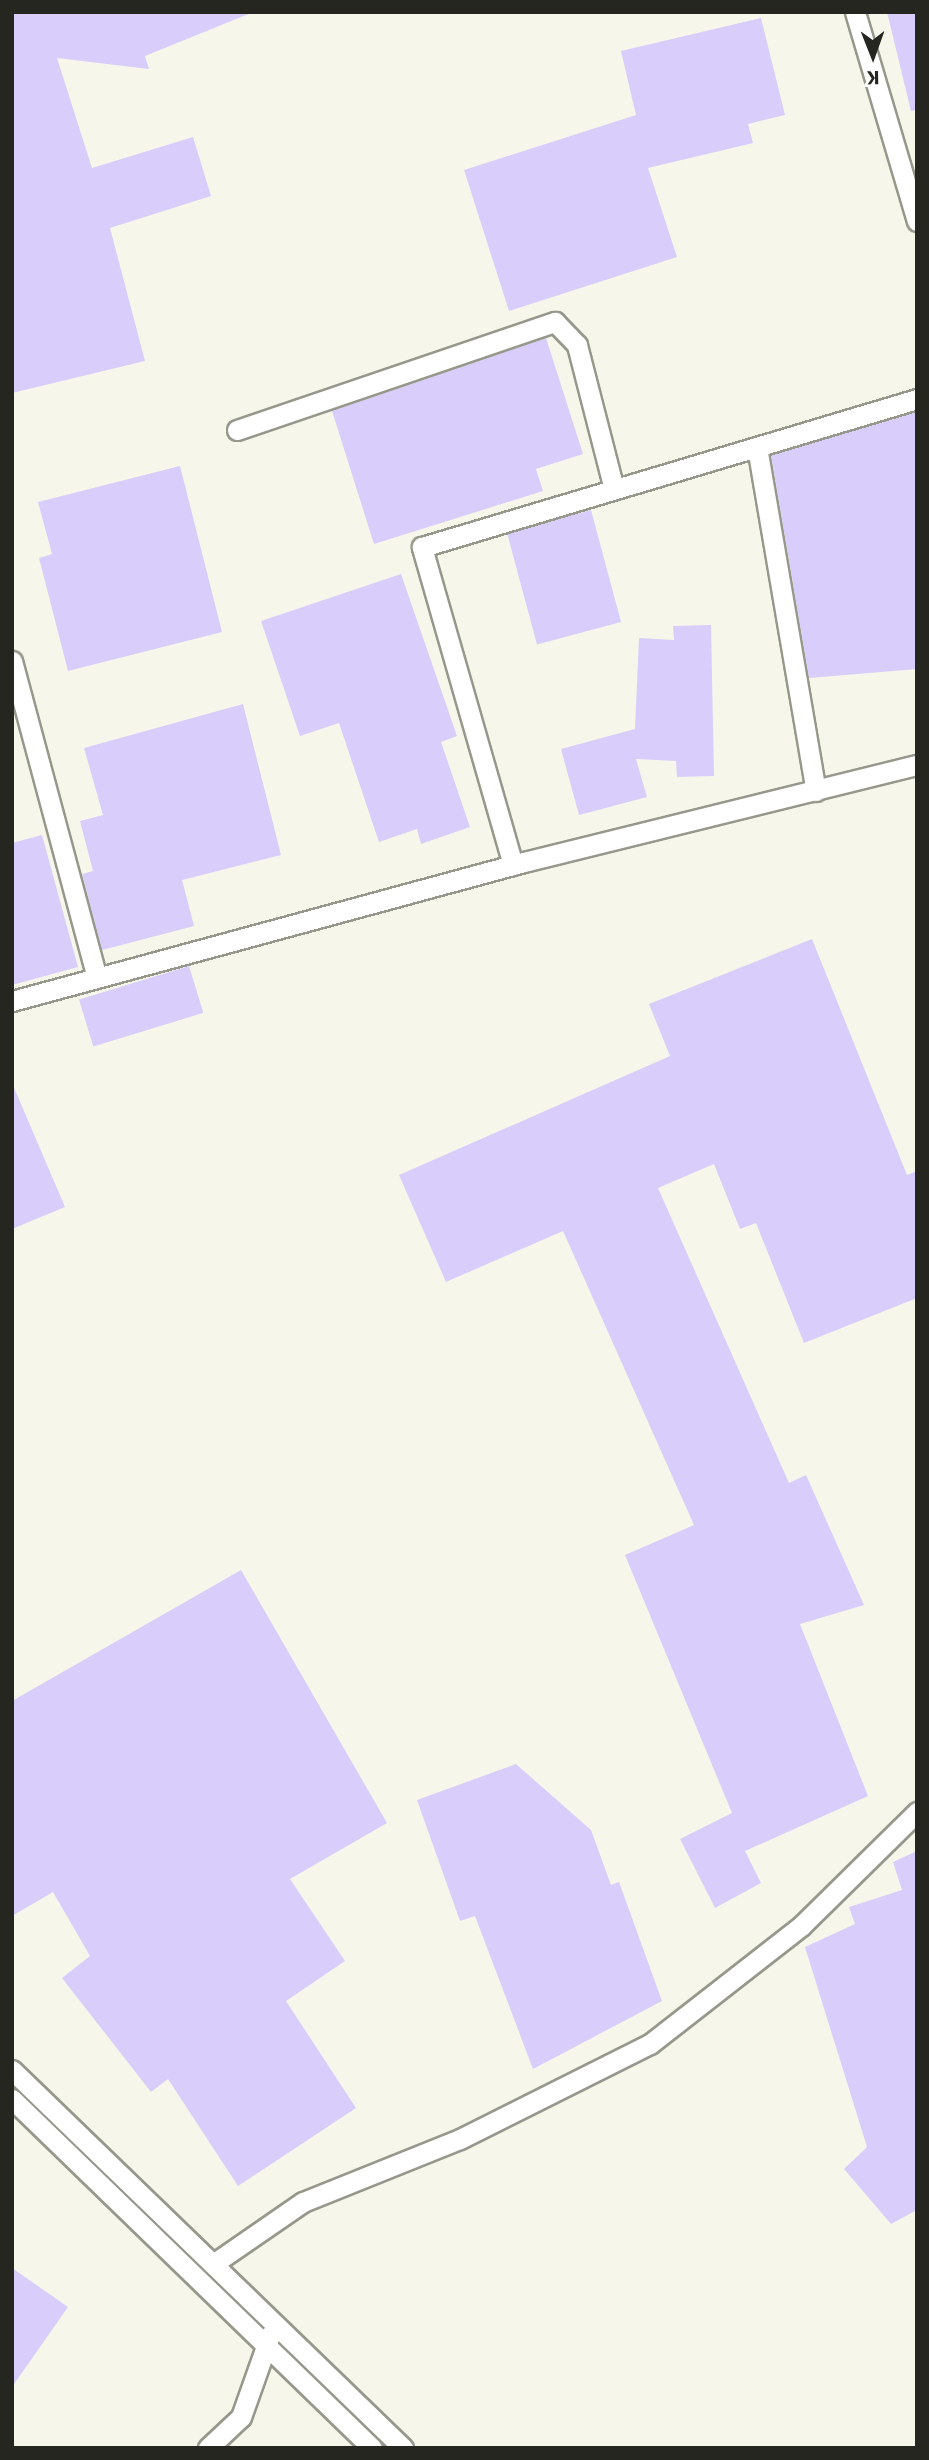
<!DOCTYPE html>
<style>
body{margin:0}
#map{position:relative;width:929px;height:2460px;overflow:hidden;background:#f6f7ea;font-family:"Fira Sans",sans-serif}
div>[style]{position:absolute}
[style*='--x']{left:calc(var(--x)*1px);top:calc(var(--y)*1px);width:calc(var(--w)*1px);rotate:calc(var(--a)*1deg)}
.building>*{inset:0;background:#d9cdfb;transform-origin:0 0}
.roads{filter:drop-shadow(2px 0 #97988c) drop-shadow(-2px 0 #97988c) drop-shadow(0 2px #97988c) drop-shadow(0 -2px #97988c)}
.minor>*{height:19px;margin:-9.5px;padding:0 9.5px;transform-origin:9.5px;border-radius:9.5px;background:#fff}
span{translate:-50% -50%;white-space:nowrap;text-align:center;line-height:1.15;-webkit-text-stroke:5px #fff;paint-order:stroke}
.frame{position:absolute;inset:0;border:14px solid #262621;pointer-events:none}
.north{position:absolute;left:838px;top:21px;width:70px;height:70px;-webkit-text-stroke:5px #fff;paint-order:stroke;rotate:179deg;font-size:19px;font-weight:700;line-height:28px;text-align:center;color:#262621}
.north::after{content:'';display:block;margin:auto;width:24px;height:32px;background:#262621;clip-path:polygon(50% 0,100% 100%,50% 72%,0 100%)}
</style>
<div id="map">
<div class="building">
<i style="clip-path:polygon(12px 12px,251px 13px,145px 56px,149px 69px,57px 58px,92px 168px,193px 137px,211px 196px,110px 228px,145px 361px,12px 393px)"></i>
<i style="clip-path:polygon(887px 12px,917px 12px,917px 110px,911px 111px)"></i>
<i style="clip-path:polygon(761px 18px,785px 115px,748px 124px,753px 143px,648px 168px,677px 257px,509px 311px,464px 170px,636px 115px,621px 51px)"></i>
<i style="clip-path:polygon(546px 338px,583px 454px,536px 469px,543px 491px,374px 544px,332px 411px)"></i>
<i style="clip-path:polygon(917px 412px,917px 669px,809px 678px,771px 455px)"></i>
<i style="clip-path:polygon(180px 466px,222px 632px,68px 671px,39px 558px,52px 554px,38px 502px)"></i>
<i style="left:591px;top:510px;width:116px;height:87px;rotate:75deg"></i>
<i style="clip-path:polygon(401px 574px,457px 736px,441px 742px,470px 827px,421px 844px,417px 829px,379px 842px,339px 723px,300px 736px,261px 621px)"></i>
<i style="clip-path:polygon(711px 625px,714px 776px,677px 777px,676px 761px,636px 759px,647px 797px,579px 815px,561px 749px,635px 729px,639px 638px,674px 640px,673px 626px)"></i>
<i style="clip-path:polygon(243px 704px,281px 855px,182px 880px,194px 926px,102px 950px,82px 874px,93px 871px,80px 821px,103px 815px,84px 748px)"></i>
<i style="clip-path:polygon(42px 835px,78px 967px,12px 985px,12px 843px)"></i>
<i style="clip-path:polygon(812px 939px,907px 1175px,917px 1171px,917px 1298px,804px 1343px,756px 1223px,740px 1229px,714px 1164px,658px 1188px,789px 1483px,806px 1475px,864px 1605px,800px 1624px,868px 1796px,745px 1851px,761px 1883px,715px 1908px,680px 1839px,732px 1813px,625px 1555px,694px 1525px,563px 1231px,446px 1282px,399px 1175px,670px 1056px,649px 1004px)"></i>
<i style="left:189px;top:966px;width:49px;height:115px;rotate:73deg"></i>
<i style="clip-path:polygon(12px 1083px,65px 1207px,12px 1229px)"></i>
<i style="clip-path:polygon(241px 1570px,387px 1823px,290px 1879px,345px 1961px,286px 2001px,356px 2108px,238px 2186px,168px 2079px,151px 2092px,62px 1978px,90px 1956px,53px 1892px,12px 1916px,12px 1701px)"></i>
<i style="clip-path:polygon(516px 1764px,591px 1830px,611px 1885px,619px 1882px,662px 2001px,533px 2069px,475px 1916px,460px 1921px,417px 1800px)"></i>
<i style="clip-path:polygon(917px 1851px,917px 2210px,891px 2224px,844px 2169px,867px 2147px,805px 1947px,855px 1924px,849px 1907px,902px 1890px,893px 1862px)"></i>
<i style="clip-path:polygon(12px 2268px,68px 2307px,12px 2387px)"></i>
</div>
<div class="roads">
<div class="minor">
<i style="--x:855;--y:12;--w:218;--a:73.5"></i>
<i style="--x:237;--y:430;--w:336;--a:-18.8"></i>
<i style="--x:555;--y:322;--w:32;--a:46"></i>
<i style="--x:577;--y:345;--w:149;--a:75.6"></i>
<i style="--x:757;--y:447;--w:349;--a:80.3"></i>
<i style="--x:12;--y:661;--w:324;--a:75"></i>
<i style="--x:513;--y:865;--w:331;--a:-106"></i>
<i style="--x:422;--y:547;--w:517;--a:-16.65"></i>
<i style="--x:12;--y:1001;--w:531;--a:-15.19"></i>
<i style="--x:524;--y:862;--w:405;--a:-13.9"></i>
<i style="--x:12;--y:2070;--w:544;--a:44.03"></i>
<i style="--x:12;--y:2099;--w:501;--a:44.11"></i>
<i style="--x:213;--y:2264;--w:109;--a:-34.6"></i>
<i style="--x:303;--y:2202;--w:169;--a:-21.9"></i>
<i style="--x:460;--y:2139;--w:212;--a:-26.6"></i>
<i style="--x:650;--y:2044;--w:192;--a:-38"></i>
<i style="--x:801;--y:1926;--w:163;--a:-44.5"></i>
<i style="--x:208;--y:2448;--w:45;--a:-43.2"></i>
<i style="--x:241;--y:2417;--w:87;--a:-70.5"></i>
</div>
</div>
<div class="frame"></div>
<div class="north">K</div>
</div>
